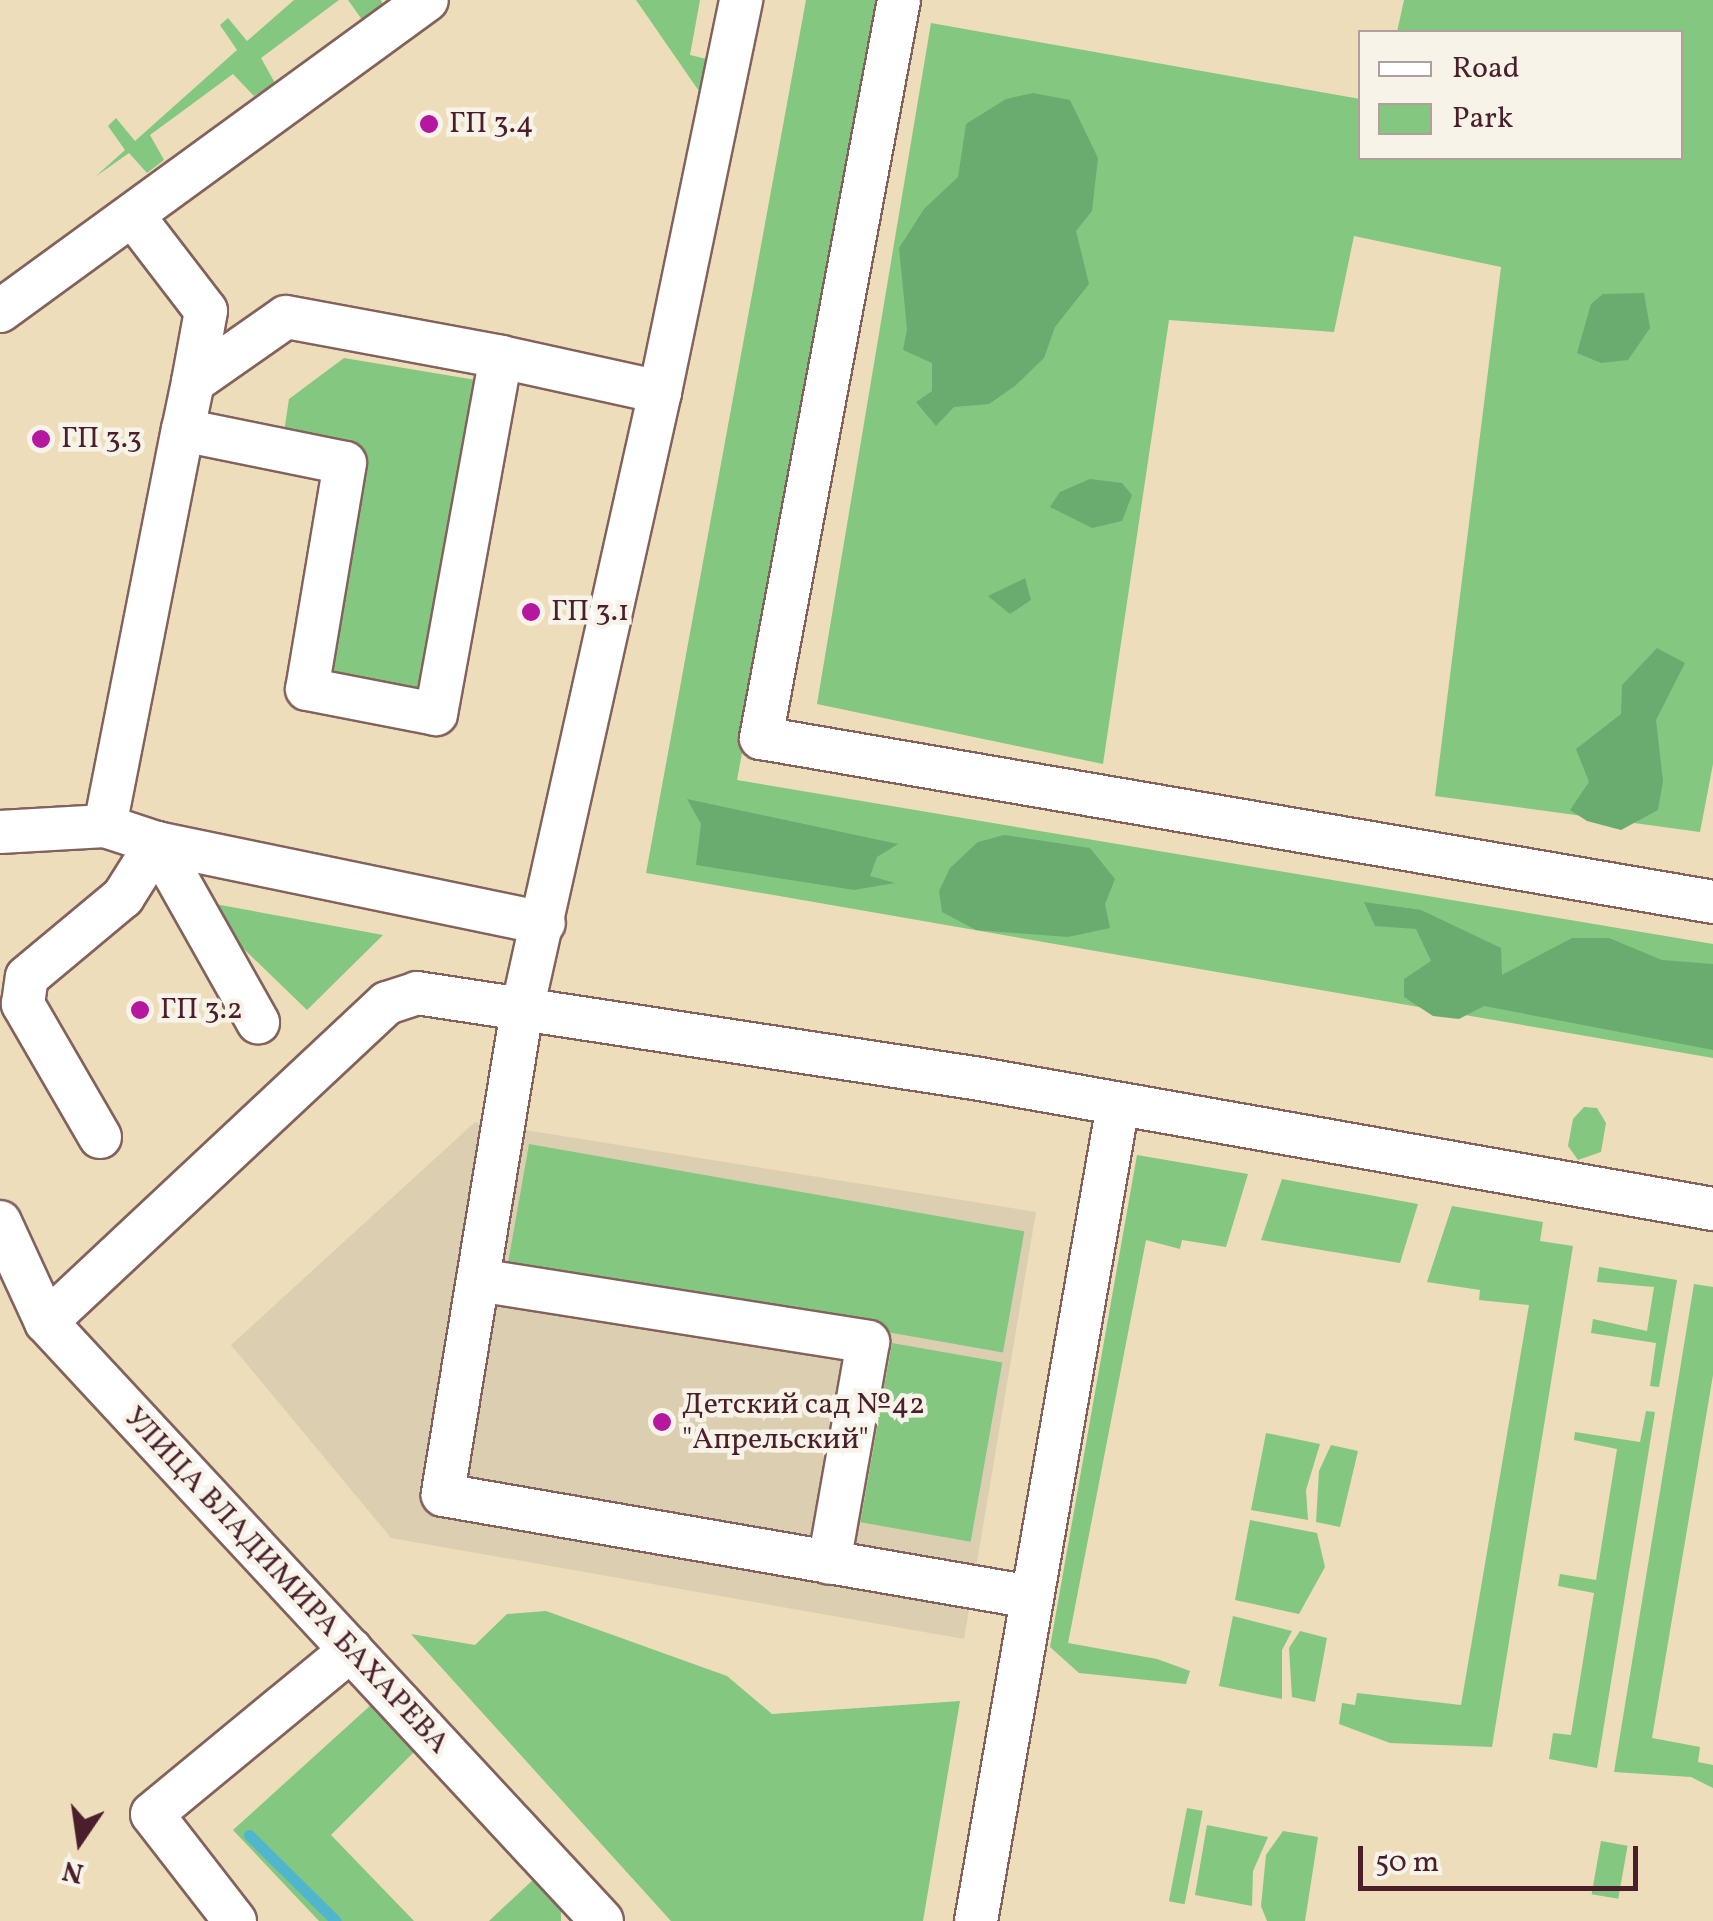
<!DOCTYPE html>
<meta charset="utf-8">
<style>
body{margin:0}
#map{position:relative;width:1713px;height:1921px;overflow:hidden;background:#edddba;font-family:Vollkorn,serif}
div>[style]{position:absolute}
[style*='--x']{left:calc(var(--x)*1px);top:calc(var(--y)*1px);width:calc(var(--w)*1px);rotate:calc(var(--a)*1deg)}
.built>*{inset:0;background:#dccfb1}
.green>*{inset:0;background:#83c781;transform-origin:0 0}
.forest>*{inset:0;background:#6aac6f}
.stream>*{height:11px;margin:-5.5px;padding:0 5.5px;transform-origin:5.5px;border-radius:5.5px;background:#4fb6cd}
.roads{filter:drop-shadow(2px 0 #83625d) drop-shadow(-2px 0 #83625d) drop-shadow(0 2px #83625d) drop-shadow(0 -2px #83625d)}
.minor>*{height:42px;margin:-21px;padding:0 21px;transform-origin:21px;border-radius:21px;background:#fff}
.dots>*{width:28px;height:28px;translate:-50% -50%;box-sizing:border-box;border:5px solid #f7f3e8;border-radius:50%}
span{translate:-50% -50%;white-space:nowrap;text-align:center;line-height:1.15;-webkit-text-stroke:9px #f7f3e8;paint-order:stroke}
.poi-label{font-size:30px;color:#4a1f2b}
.left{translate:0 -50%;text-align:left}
.street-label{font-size:30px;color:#4a1f2b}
.legend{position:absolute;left:1358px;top:30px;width:325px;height:130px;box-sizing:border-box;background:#f7f3e8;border:2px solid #b29e9c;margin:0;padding:12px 18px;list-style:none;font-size:30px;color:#4a1f2b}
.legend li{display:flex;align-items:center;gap:20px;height:50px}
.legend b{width:50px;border:2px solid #b29e9c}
.north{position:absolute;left:30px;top:1791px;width:100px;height:100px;-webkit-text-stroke:8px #f7f3e8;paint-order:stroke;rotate:193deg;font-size:28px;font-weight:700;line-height:40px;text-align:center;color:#4a1f2b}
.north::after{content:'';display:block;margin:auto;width:35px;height:45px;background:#4a1f2b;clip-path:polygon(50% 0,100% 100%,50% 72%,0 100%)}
.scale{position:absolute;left:1358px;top:1846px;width:280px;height:45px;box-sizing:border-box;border:5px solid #4a1f2b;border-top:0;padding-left:12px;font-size:30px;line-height:35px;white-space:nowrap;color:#4a1f2b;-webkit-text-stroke:8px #f7f3e8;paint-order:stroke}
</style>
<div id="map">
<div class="built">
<i style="clip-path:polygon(475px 1122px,1036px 1212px,964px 1639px,391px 1538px,231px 1345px)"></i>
</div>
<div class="green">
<i style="clip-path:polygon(294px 0,339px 0,261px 58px,275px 83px,254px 96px,233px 74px,150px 135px,164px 160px,147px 173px,129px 153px,95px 177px,125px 150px,108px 126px,116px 118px,135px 141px,237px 50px,220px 25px,228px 18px,247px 41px)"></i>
<i style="clip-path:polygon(348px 0,381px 0,384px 7px,363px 21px)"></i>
<i style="clip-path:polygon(636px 0,700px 0,690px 55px,719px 62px,710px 107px)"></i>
<i style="clip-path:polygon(806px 0,881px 0,737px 780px,1713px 944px,1713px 1058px,646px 873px)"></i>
<i style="clip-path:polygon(1404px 0,1713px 0,1713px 764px,1700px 832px,1435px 796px,1501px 267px,1354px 236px,1334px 332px,1169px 320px,1103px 764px,817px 704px,931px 23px,1360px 99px,1360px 158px,1680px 158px,1680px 32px,1397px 32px)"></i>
<i style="clip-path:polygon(344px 358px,482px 381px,423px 699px,329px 680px,363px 454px,284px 432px,289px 399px)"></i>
<i style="clip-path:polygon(193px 900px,383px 935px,307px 1010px)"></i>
<i style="clip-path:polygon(1597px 1108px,1606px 1123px,1601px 1152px,1578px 1160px,1568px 1146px,1573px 1119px,1584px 1107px)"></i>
<i style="left:529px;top:1144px;width:503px;height:123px;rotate:10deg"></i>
<i style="clip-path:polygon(1137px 1155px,1248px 1174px,1226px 1247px,1182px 1240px,1180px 1249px,1146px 1240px,1068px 1643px,1157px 1659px,1190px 1671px,1186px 1684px,1079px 1673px,1050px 1647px)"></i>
<i style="clip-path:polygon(1282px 1179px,1418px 1204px,1400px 1263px,1261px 1240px)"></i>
<i style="clip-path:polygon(1452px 1206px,1543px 1222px,1540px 1241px,1573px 1246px,1492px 1747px,1390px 1743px,1339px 1724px,1342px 1703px,1355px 1705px,1357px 1693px,1461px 1705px,1529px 1305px,1479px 1300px,1480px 1290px,1427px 1282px)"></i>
<i style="clip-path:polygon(1599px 1267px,1677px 1280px,1659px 1387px,1650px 1386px,1656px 1343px,1591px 1333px,1593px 1319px,1647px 1331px,1654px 1287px,1597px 1282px)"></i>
<i style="clip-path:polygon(1694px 1284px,1713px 1287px,1713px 1375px,1652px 1738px,1700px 1747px,1698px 1762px,1713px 1765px,1713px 1788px,1691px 1777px,1614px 1772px)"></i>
<i style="left:892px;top:1343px;width:112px;height:182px;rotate:10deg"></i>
<i style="clip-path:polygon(1646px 1411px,1655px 1412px,1597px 1768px,1549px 1759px,1553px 1733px,1571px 1735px,1594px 1593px,1558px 1586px,1560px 1574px,1596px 1580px,1617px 1449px,1574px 1440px,1575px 1432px,1640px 1442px)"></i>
<i style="clip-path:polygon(1266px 1433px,1320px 1444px,1306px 1490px,1308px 1520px,1251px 1510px)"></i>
<i style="clip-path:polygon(1331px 1445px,1358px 1451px,1340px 1527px,1316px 1522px,1319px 1471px)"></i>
<i style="clip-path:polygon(1250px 1520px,1317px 1533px,1325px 1567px,1299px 1614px,1235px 1600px)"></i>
<i style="clip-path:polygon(546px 1611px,727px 1676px,772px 1714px,960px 1701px,923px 1921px,671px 1921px,411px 1634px,475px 1645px,507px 1614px)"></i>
<i style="clip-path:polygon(1233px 1616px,1292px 1631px,1282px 1650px,1282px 1699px,1219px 1686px)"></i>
<i style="clip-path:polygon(1300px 1631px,1327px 1638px,1315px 1702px,1292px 1697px,1289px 1648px)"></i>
<i style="clip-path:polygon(372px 1704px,415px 1751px,331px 1835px,414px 1921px,319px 1921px,233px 1830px)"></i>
<i style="left:1187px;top:1808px;width:16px;height:95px;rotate:11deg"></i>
<i style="clip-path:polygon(1207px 1825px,1268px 1837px,1253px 1871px,1252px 1906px,1195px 1895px)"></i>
<i style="clip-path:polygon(1283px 1831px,1318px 1837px,1305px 1921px,1267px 1921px,1261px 1906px,1266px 1855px)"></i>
<i style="left:1601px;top:1841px;width:27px;height:54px;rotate:10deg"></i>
<i style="clip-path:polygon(536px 1877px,561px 1910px,561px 1921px,489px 1921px)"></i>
</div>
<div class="forest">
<i style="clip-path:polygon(1033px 93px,1070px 100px,1098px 158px,1092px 211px,1076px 231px,1089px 284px,1055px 327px,1044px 358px,1015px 386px,989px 404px,954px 407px,936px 426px,916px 402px,932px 391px,932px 363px,903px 350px,907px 329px,899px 248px,924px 209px,958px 177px,966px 124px,1006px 99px)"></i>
<i style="clip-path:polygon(1644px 293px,1650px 328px,1628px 360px,1601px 363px,1577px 353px,1591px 304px,1603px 294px)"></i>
<i style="clip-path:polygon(1090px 479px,1122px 483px,1132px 495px,1122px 521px,1092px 528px,1050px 507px,1060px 492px)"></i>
<i style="clip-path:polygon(1025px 578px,1031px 600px,1010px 614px,988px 596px)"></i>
<i style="clip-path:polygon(1657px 648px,1685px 663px,1656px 720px,1663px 781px,1658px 810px,1621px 830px,1587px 821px,1570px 810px,1589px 782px,1576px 749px,1621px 714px,1622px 685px)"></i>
<i style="clip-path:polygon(687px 799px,898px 844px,877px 857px,870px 876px,895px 883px,854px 890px,696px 865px,701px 824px)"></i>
<i style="clip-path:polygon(1004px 835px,1090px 848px,1115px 879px,1105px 904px,1110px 928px,1068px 937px,976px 930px,942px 912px,939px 891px,950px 868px,978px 842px)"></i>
<i style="clip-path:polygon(1364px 902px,1421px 910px,1501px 948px,1502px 975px,1572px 938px,1609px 938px,1662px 960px,1713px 964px,1713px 1050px,1484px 1006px,1459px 1019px,1433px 1016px,1404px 997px,1404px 979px,1431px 961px,1416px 929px,1375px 926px)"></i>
</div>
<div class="stream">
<i style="--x:249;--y:1835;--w:122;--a:44.7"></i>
</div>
<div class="roads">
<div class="minor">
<i style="--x:899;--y:0;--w:751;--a:100.59"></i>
<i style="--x:761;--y:738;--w:966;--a:9.77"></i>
<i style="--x:134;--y:217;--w:118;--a:52.5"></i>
<i style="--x:206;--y:311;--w:72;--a:100.4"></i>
<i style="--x:0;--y:311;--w:528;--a:-36.07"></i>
<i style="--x:660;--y:392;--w:400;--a:-78.3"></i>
<i style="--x:183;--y:430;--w:49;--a:-78.2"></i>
<i style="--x:193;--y:382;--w:113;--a:-35"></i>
<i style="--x:286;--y:317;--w:219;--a:10.5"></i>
<i style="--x:105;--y:826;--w:404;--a:-78.9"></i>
<i style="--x:183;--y:430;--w:165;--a:11.5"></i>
<i style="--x:345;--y:463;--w:229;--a:99.5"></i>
<i style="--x:307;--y:689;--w:131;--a:11"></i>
<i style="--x:436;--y:714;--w:363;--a:-79.7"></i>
<i style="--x:501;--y:357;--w:163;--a:12.4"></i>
<i style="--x:660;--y:392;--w:633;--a:102.59"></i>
<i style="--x:522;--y:1010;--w:491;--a:99.3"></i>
<i style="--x:443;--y:1495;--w:597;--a:9.84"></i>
<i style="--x:0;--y:832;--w:105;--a:-3.3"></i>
<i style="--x:105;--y:826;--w:55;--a:18.1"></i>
<i style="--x:157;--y:843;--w:395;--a:11.7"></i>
<i style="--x:100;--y:1137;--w:154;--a:-120.1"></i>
<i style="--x:23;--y:1004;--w:27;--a:-82"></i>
<i style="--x:27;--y:977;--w:125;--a:-39.8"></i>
<i style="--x:123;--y:897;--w:64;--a:-57.8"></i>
<i style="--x:157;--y:843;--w:206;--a:60.6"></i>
<i style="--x:0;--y:1222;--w:110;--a:65.3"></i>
<i style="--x:46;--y:1322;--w:817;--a:47.13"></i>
<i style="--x:478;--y:1280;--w:395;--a:9"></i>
<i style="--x:868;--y:1342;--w:224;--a:100"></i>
<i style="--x:46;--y:1322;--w:467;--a:-43.1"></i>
<i style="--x:387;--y:1003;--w:32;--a:-18"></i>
<i style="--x:417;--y:993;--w:570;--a:8.68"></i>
<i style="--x:980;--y:1079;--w:744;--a:10.06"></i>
<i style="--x:235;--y:1921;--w:135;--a:-127.8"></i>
<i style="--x:152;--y:1814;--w:258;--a:-39.5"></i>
<i style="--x:976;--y:1921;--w:828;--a:-80.13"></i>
</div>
</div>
<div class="dots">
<i style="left:429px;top:124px;background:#b5179e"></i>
<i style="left:41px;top:439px;background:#b5179e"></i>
<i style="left:531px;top:612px;background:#b5179e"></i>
<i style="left:140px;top:1010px;background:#b5179e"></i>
<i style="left:662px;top:1422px;background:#b5179e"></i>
</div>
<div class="poi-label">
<span class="left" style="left:449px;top:124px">ГП 3.4</span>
<span class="left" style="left:61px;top:439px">ГП 3.3</span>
<span class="left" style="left:551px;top:612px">ГП 3.1</span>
<span class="left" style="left:160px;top:1010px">ГП 3.2</span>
<span class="left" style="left:682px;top:1422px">Детский сад №42<br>"Апрельский"</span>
</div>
<div class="street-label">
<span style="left:286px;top:1581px;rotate:47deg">УЛИЦА ВЛАДИМИРА БАХАРЕВА</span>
</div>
<ul class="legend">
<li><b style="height:12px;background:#fff"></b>Road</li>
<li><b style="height:28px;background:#83c781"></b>Park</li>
</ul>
<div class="north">N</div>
<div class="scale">50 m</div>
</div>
